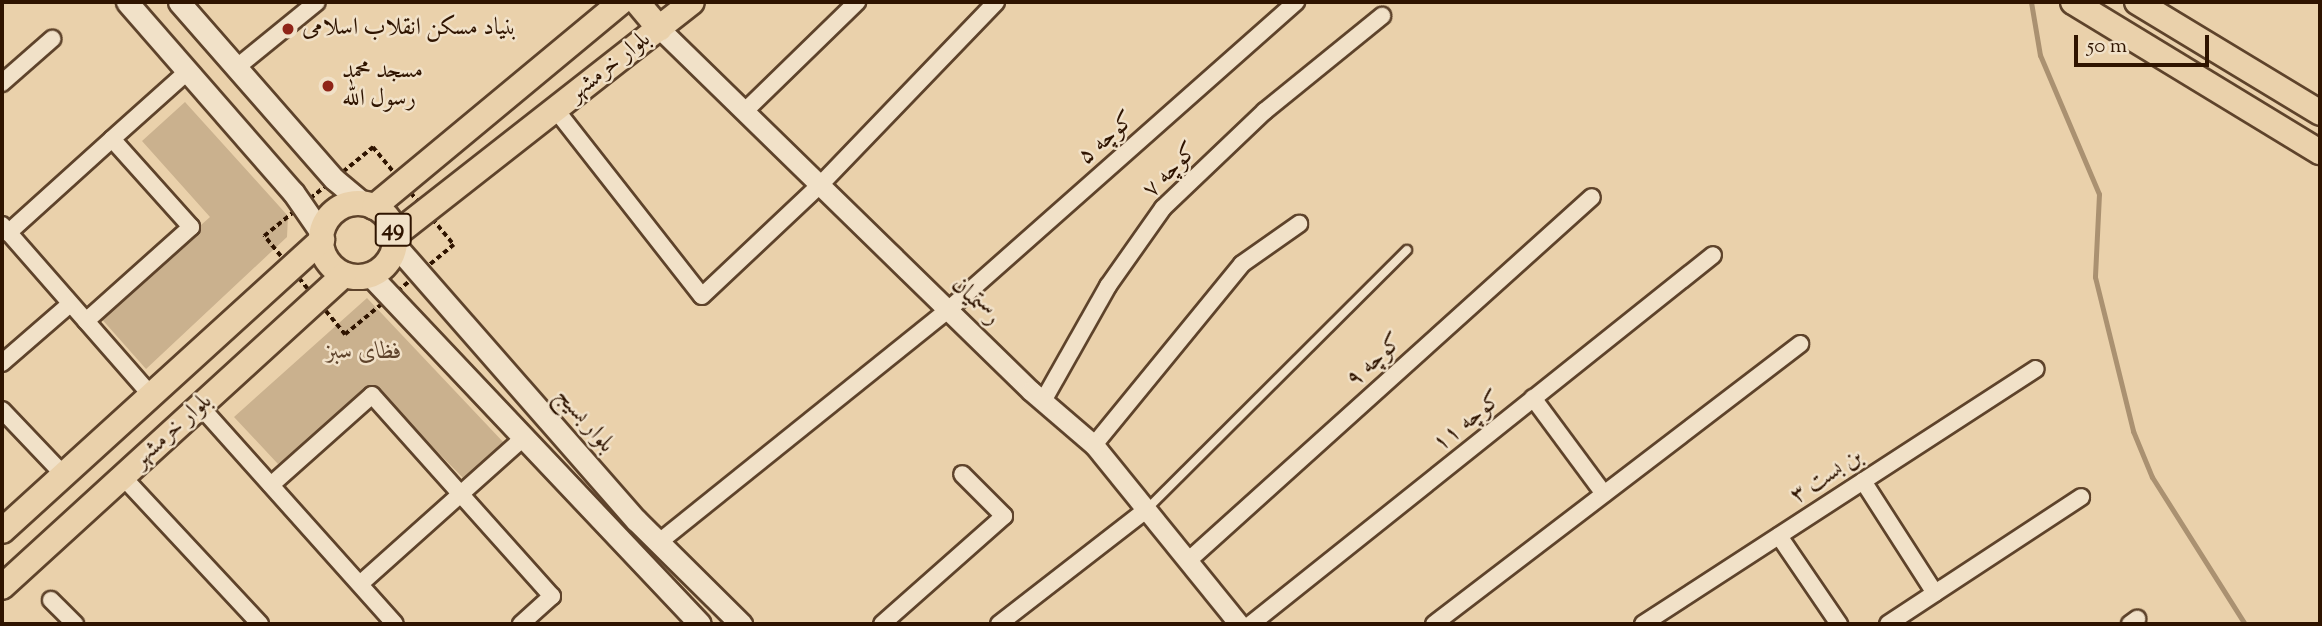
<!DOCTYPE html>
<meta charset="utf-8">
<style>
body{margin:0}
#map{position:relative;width:2322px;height:626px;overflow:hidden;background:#ead1ab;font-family:"Sorts Mill Goudy",Amiri,serif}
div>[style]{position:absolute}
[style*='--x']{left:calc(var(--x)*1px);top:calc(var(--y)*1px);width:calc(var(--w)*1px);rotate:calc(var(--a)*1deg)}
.green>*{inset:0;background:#cab18e}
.stream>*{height:5px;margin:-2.5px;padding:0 2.5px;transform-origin:2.5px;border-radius:2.5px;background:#aa9171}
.path>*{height:3.5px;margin-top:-1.75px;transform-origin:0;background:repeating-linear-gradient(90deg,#2f1400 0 5px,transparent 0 8.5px)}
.roads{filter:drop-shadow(2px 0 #5e432b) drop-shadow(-2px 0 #5e432b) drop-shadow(0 2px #5e432b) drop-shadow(0 -2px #5e432b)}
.service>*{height:8px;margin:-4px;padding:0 4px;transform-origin:4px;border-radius:4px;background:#f1e1c8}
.minor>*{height:16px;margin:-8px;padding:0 8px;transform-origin:8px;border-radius:8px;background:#f1e1c8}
.tertiary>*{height:19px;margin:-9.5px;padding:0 9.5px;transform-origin:9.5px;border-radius:9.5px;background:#f1e1c8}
.secondary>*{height:21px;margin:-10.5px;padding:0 10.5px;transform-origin:10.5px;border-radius:10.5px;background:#f1e1c8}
.primary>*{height:24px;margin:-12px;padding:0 12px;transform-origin:12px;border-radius:12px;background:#ead1ab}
.primary>.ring{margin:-12px;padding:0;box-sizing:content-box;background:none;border:24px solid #ead1ab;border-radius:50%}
.trunk>*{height:24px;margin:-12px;padding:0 12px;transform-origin:12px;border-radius:12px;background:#ead1ab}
.dots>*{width:19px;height:19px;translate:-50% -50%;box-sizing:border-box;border:4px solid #f1e1c8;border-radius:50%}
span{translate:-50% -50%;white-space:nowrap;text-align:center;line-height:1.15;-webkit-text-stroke:5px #f1e1c8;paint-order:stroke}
.shield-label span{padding:2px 5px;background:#f1e1c8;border:2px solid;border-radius:5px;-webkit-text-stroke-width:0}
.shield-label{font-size:23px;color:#2f1400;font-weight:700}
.poi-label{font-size:24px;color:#2f1400}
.left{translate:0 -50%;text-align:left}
.street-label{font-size:24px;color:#2f1400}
.park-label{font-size:24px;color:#5e432b;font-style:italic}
.frame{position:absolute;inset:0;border:4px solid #2f1400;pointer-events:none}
.scale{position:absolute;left:2074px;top:35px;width:135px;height:32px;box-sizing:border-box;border:4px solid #2f1400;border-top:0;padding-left:9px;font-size:21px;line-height:24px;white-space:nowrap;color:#2f1400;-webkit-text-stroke:5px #f1e1c8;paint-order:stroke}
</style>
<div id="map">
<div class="green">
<i style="clip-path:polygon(185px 102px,288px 216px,287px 237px,146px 369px,99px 316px,210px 217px,142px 141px)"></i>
<i style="clip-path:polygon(367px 298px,506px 445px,464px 479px,376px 389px,278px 464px,234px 417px)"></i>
</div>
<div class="stream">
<i style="--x:2031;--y:2;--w:54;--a:80.4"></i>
<i style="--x:2040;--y:55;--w:151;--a:67"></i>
<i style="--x:2099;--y:194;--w:83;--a:92.8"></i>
<i style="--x:2095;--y:277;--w:159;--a:76.1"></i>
<i style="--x:2133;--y:431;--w:50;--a:67.6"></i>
<i style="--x:2152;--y:477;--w:174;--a:57.7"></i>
</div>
<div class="path">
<i style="--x:373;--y:147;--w:127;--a:50.4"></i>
<i style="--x:454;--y:245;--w:141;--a:140.5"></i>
<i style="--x:345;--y:335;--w:128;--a:-129.3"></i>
<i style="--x:264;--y:236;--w:141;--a:-39.2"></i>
</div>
<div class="roads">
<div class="service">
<i style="--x:1147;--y:509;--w:367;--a:-44.9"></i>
</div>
<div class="minor">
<i style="--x:236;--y:68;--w:104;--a:-39.2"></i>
<i style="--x:2;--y:83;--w:67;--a:-41.3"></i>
<i style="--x:556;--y:110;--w:236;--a:51.9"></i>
<i style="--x:702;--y:296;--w:165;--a:-43.3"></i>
<i style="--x:822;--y:183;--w:251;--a:-46.1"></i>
<i style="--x:744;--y:112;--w:158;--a:-44.2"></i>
<i style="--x:2;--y:225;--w:226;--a:48.8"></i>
<i style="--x:8;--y:233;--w:140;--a:-42.1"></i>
<i style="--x:86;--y:321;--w:141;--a:-41.8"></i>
<i style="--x:191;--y:227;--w:118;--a:-131.9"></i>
<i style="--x:112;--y:139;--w:102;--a:-41.8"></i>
<i style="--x:2;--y:363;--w:90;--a:-40.9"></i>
<i style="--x:1533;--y:398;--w:119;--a:53.5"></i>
<i style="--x:1043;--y:401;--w:132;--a:-60.5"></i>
<i style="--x:1108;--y:286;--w:95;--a:-54.8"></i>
<i style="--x:1163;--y:208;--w:141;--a:-43.6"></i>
<i style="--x:1265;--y:111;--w:151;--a:-39.1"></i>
<i style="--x:200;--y:406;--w:292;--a:48.2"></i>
<i style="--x:2;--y:410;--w:90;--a:46.4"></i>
<i style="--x:1094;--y:445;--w:234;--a:-50.7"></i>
<i style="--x:1242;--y:264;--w:70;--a:-35.1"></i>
<i style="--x:123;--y:477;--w:201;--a:47"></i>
<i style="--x:1863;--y:481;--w:133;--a:57.3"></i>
<i style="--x:271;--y:485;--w:135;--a:-41.7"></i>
<i style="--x:372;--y:395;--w:270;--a:48.2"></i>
<i style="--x:552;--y:596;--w:42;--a:137.9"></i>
<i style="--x:1779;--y:536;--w:107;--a:55.7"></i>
<i style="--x:658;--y:543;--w:372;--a:-38.8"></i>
<i style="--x:948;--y:310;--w:465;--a:-41.5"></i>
<i style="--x:1189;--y:560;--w:542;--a:-42.01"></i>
<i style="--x:360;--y:584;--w:217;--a:-41.8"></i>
<i style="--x:51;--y:600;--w:34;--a:45"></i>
<i style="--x:882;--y:624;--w:163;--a:-41.5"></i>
<i style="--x:1004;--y:516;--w:59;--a:-135"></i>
<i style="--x:999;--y:624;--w:187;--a:-37.8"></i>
<i style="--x:1251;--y:624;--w:591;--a:-38.61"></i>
<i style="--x:1434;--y:624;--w:461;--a:-37.4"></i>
<i style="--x:1643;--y:624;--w:468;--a:-33"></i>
<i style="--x:1888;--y:624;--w:231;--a:-33.3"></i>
<i style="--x:2130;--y:624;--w:9;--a:-36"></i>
</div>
<div class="tertiary">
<i style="--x:660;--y:29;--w:518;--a:44.3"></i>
<i style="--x:1031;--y:391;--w:83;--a:40.6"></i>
<i style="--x:1094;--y:445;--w:230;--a:51"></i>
</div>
<div class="secondary">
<i style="--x:127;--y:2;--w:252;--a:48.9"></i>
<i style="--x:293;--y:192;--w:51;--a:55.4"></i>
<i style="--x:179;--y:2;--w:235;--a:48.8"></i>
<i style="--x:334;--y:179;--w:39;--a:40"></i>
<i style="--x:395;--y:245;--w:366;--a:48.8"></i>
<i style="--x:636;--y:520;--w:148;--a:44.7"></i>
<i style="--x:370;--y:275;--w:480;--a:46.6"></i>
</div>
<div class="primary">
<i style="--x:637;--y:2;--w:35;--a:50"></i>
<i class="ring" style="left:321px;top:203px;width:50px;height:50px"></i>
<i style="--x:374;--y:207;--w:321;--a:-39.7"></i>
<i style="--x:395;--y:235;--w:377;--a:-38.1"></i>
<i style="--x:2;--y:531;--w:433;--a:-42.3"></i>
<i style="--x:2;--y:587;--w:463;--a:-42.4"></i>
</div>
<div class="trunk">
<i style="--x:2073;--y:2;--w:289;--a:31.3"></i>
<i style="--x:2137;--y:2;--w:214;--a:31.2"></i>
</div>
</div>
<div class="dots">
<i style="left:288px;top:29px;background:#8f2418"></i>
<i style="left:328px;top:86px;background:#8f2418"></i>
</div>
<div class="shield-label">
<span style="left:393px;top:230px">49</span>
</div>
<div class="poi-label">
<span class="left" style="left:302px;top:29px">بنیاد مسکن انقلاب اسلامی</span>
<span class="left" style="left:342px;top:86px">مسجد محمد<br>رسول الله</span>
</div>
<div class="street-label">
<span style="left:610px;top:67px;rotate:-38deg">بلوار خرمشهر</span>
<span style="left:1107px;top:139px;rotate:-41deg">کوچه ۵</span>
<span style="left:1171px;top:171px;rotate:-45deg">کوچه ۷</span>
<span style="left:975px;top:302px;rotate:44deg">رستمیان</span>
<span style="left:1375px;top:361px;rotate:-42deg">کوچه ۹</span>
<span style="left:584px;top:421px;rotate:49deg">بلوار بسیج</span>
<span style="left:1468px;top:422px;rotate:-39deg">کوچه ۱۱</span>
<span style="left:173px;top:431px;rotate:-42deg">بلوار خرمشهر</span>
<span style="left:1827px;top:477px;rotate:-33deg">بن بست ۳</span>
</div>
<div class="park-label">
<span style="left:364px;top:353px">فظای سبز</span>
</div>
<div class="frame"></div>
<div class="scale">50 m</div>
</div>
